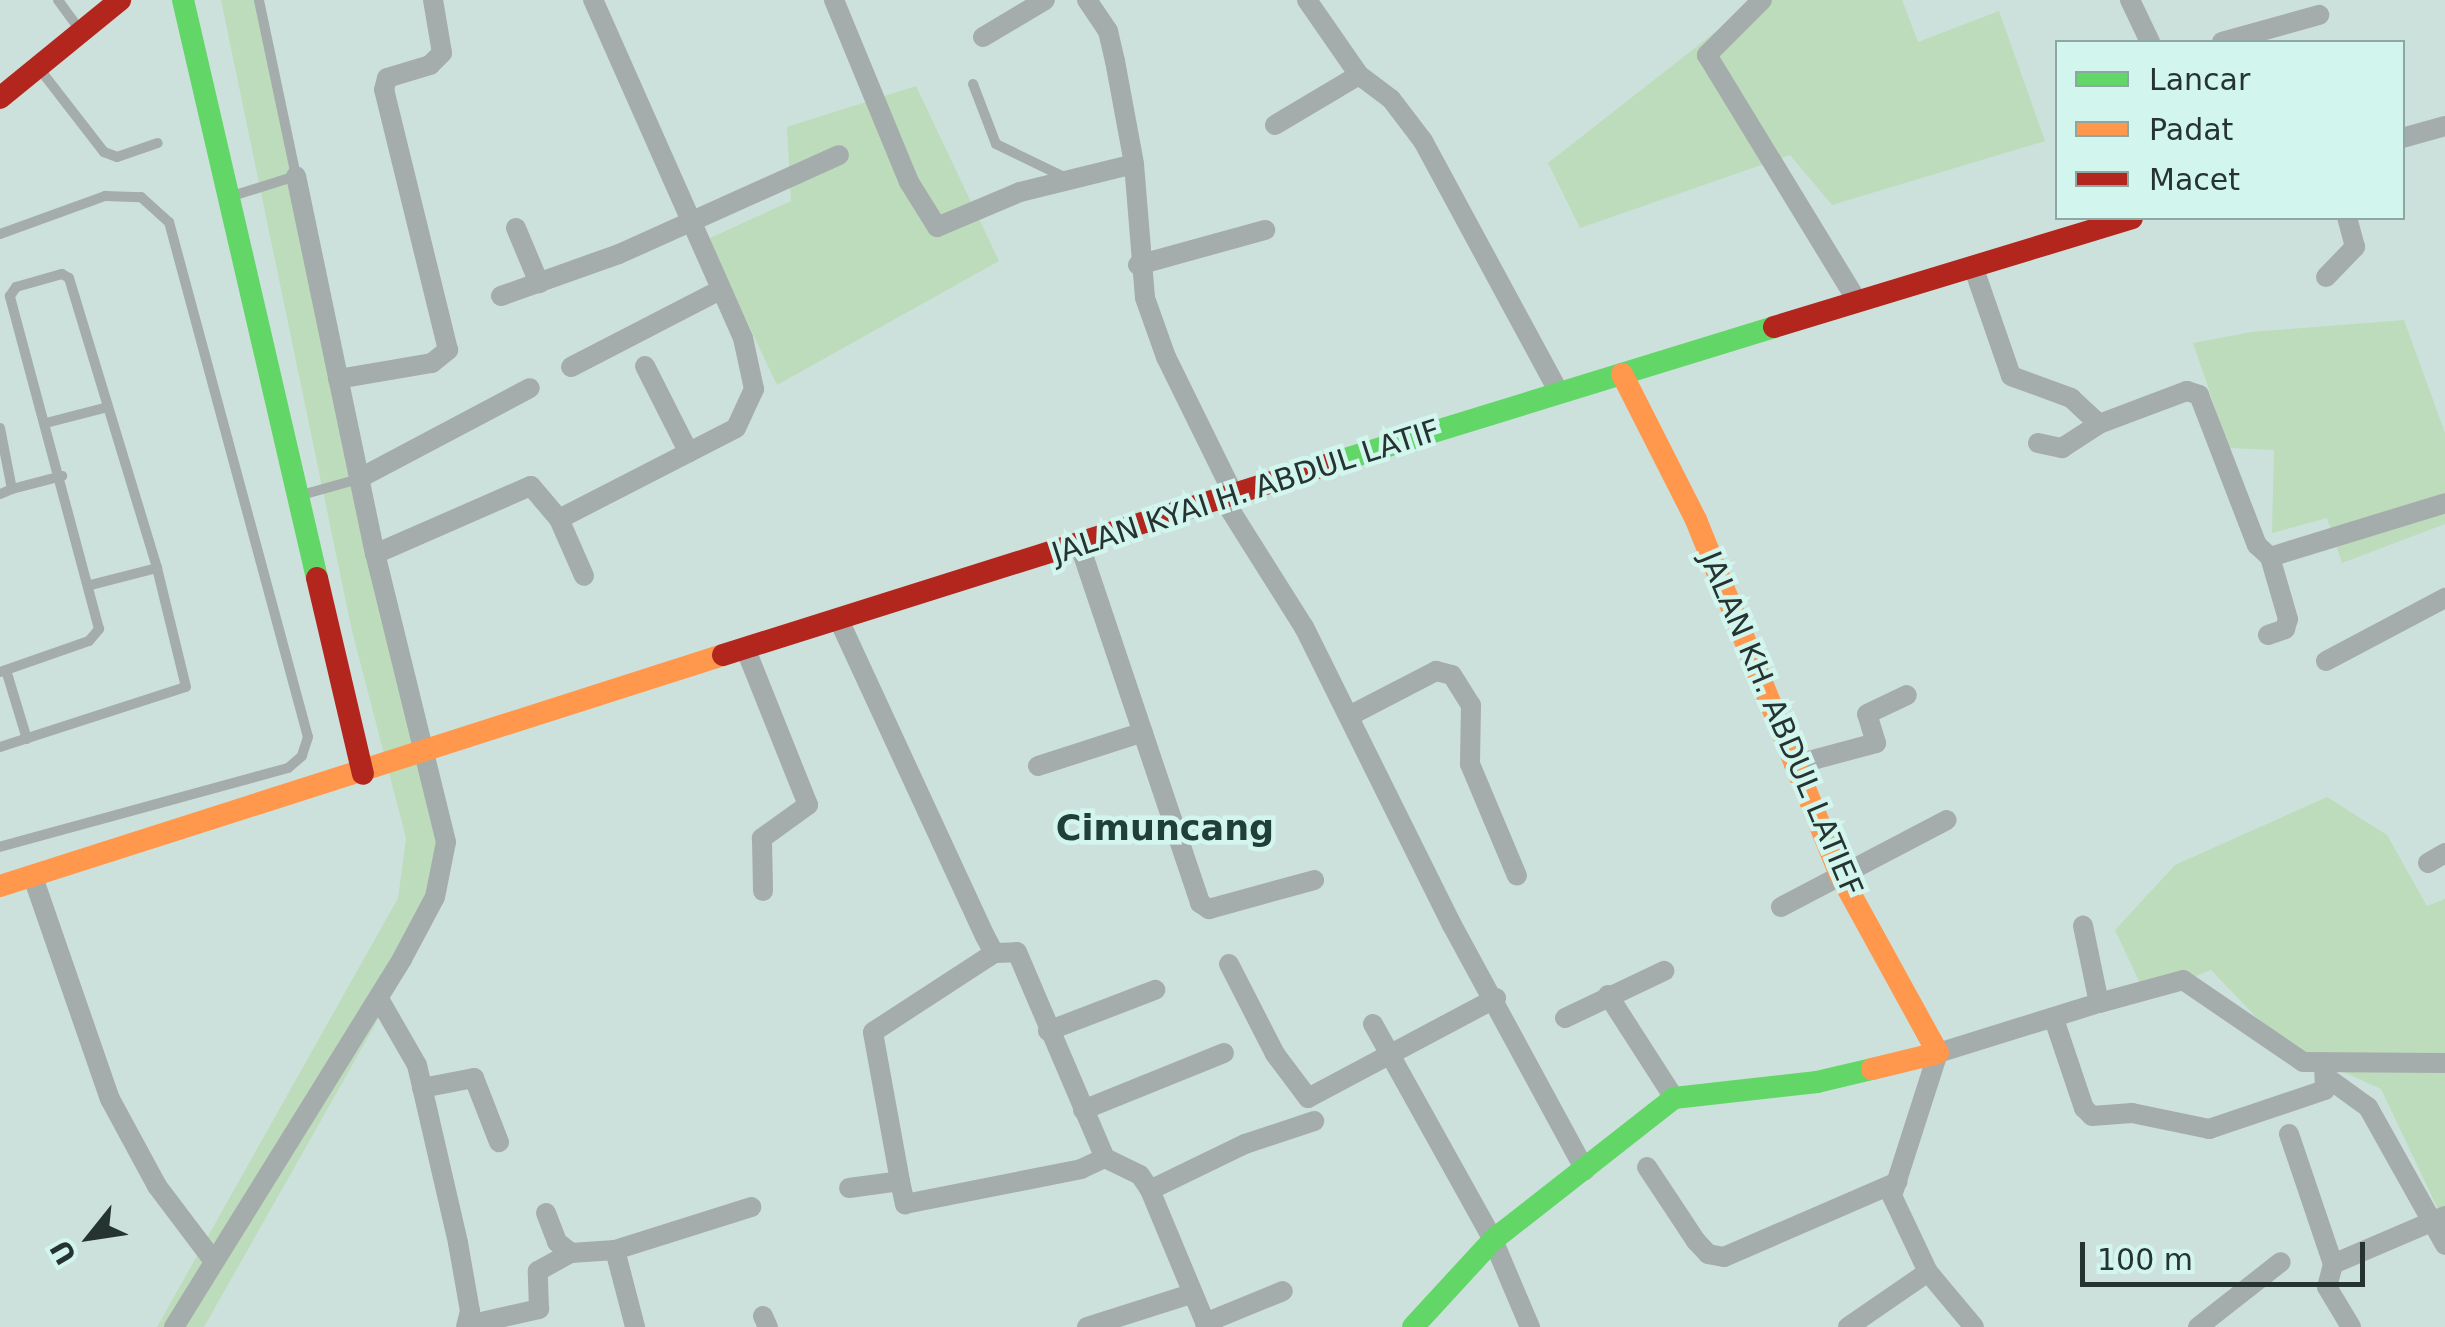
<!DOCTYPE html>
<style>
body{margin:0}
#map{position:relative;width:2445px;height:1327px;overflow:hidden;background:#cde1dc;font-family:"DejaVu Sans",sans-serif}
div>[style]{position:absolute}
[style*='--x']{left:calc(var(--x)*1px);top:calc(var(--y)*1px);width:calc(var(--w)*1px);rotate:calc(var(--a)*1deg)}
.green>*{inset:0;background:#bcdcbc}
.lane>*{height:10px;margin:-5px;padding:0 5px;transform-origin:5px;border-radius:5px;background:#a5acac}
.street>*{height:20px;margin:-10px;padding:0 10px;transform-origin:10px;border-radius:10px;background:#a5acac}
.fast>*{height:22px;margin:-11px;padding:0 11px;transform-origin:11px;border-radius:11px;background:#63d668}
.slow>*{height:22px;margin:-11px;padding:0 11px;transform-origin:11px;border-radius:11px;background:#ff974d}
.jam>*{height:22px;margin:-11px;padding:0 11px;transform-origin:11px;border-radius:11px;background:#b3261e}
span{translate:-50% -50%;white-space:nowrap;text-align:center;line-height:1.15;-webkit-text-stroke:9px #d2f6ee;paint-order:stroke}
.street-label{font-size:30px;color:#263431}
.quarter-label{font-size:35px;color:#203f39;font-weight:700}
.legend{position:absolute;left:2055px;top:40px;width:350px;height:180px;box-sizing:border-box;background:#d2f6ee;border:2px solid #8da8a2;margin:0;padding:12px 18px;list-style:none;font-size:30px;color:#263431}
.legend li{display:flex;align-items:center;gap:20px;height:50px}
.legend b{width:50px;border:2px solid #8da8a2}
.north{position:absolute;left:40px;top:1187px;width:100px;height:100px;-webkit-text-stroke:8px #d2f6ee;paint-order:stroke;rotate:240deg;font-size:28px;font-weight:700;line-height:40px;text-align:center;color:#263431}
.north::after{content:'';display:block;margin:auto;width:35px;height:45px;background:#263431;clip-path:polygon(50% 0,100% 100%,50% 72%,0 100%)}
.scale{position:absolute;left:2080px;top:1242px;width:285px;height:45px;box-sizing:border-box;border:5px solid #263431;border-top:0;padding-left:12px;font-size:30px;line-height:35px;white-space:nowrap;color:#263431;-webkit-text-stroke:8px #d2f6ee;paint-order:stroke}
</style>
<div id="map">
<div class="green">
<i style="clip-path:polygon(221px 0,261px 0,449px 839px,431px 926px,204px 1327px,157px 1327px,398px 898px,406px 838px,352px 631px)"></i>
<i style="clip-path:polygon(1756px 0,1902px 0,1918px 42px,1999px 11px,2045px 141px,1832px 205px,1790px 155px,1580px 228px,1548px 163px)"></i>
<i style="clip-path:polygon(916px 86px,999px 261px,777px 385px,708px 239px,791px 201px,787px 127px)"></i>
<i style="clip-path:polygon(2404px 320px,2445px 433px,2445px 524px,2342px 563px,2327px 518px,2272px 533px,2274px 450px,2229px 448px,2193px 343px,2251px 332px)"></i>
<i style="clip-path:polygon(2327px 797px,2387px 835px,2427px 906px,2445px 899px,2445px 1207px,2438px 1209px,2381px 1089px,2282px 1044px,2211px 970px,2146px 996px,2115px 930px,2175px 865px)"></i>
</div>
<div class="lane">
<i style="--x:58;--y:0;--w:37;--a:54"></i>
<i style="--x:38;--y:67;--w:108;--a:52.2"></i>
<i style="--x:104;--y:152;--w:14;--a:21"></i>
<i style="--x:117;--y:157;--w:43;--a:-18.9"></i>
<i style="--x:973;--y:84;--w:64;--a:69"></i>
<i style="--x:996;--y:144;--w:78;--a:25.9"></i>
<i style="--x:229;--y:197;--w:70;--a:-17.4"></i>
<i style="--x:296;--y:176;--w:180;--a:-101.9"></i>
<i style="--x:0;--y:234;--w:112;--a:-19.9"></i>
<i style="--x:105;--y:196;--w:36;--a:2"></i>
<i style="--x:141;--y:197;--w:38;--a:42"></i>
<i style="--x:169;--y:222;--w:533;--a:74.9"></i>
<i style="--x:308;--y:737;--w:20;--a:108"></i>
<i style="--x:302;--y:756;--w:18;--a:139"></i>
<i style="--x:288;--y:768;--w:299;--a:164.7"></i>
<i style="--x:46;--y:423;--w:64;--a:-14.5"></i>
<i style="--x:0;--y:428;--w:62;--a:78.9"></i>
<i style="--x:12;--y:489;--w:13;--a:157"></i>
<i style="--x:12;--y:489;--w:52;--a:-14.6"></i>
<i style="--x:298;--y:496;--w:63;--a:-15.6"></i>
<i style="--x:6;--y:670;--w:72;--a:73.1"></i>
<i style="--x:0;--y:672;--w:94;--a:-19.2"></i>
<i style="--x:89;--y:641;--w:16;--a:-50"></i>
<i style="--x:99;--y:629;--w:345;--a:-105"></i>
<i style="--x:10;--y:296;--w:11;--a:-56"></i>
<i style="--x:16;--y:287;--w:48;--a:-15.8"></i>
<i style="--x:62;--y:274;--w:8;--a:30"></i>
<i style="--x:69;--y:278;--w:303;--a:73.1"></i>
<i style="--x:157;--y:568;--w:68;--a:165.6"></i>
<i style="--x:0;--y:747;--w:195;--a:-17.9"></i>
<i style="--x:186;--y:687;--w:122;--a:-103.7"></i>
</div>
<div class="street">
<i style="--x:834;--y:0;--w:197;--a:67.6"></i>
<i style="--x:909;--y:182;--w:53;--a:58.1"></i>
<i style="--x:937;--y:227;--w:90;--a:-22.9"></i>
<i style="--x:1020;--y:192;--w:117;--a:-13.8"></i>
<i style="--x:1087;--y:0;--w:37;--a:56"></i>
<i style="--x:1108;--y:31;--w:31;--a:77"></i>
<i style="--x:1115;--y:61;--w:105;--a:79.5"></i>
<i style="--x:1134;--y:164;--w:134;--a:85.3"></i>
<i style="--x:1145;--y:298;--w:63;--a:70.4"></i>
<i style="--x:1166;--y:357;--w:152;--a:63.8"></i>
<i style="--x:1307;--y:0;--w:91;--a:55.3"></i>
<i style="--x:1359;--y:75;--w:40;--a:37"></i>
<i style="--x:1391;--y:99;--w:53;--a:52.7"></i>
<i style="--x:1423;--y:141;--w:286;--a:61.6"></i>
<i style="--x:1762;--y:0;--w:78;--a:135"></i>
<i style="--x:1707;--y:55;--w:288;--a:58.6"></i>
<i style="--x:2130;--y:0;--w:47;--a:64.5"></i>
<i style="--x:983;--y:37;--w:72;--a:-30.8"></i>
<i style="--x:2222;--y:42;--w:101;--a:-15.6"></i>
<i style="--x:1275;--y:125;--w:98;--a:-30.8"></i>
<i style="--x:2402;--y:138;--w:45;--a:-15.6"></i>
<i style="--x:516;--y:228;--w:60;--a:67.3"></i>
<i style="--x:1138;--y:265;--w:132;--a:-15.4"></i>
<i style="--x:1973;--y:266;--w:116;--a:70.9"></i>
<i style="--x:2011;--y:376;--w:64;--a:20.1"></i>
<i style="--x:2071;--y:398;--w:38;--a:43"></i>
<i style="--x:2326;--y:277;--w:42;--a:-46"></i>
<i style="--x:2355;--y:247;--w:30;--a:-105"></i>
<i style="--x:501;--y:296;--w:125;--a:-19.6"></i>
<i style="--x:619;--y:254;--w:241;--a:-24.2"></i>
<i style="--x:645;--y:366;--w:97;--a:63.2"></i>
<i style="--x:571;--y:367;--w:168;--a:-27.3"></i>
<i style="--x:338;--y:379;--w:95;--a:-9.7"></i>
<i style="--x:432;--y:363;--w:21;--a:-39"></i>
<i style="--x:448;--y:350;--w:268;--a:-103.8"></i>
<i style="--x:384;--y:90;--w:12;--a:-76"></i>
<i style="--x:387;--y:78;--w:45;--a:-16.8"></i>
<i style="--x:430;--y:65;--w:17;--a:-45"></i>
<i style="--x:442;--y:53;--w:54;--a:-99.6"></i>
<i style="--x:2038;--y:443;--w:25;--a:12"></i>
<i style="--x:2062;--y:448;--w:44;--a:-33"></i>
<i style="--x:2099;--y:424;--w:94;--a:-20.6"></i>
<i style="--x:2187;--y:391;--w:13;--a:18"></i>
<i style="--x:2199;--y:395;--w:161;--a:68.9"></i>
<i style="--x:2257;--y:545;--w:18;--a:43"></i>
<i style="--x:2270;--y:557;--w:183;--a:-17.1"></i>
<i style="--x:360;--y:478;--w:192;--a:-27.9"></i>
<i style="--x:1222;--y:497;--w:154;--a:57.8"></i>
<i style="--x:1304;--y:627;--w:333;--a:63.6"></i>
<i style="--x:1452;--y:925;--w:279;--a:61.5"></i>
<i style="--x:559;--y:519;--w:199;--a:-27.2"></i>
<i style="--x:736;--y:428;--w:43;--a:-65.2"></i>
<i style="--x:754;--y:389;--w:52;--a:-102.2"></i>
<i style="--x:743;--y:338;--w:370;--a:-113.9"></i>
<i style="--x:1080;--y:546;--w:377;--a:71.4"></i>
<i style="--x:1200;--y:903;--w:11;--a:34"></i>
<i style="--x:1209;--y:909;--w:109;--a:-15.4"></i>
<i style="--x:375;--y:554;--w:170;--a:-23.6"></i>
<i style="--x:531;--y:486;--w:43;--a:49.7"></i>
<i style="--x:559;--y:519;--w:62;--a:66.3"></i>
<i style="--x:838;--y:618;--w:350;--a:65.2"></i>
<i style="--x:985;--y:936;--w:19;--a:62"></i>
<i style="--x:994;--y:953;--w:23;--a:-2"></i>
<i style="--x:1017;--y:952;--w:224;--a:66.9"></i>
<i style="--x:1105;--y:1158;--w:39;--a:26"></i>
<i style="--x:1140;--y:1175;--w:18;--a:56"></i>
<i style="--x:1150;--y:1190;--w:148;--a:67.4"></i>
<i style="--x:2268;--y:635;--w:18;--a:-19"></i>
<i style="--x:2285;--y:629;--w:10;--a:-73"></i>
<i style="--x:2288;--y:619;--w:65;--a:-106.2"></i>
<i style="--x:746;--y:650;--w:167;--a:68.2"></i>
<i style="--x:808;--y:805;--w:57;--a:144.3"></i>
<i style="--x:762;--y:838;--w:53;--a:88.9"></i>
<i style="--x:2326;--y:661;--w:135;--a:-27.9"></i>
<i style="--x:1351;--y:715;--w:96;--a:-27.4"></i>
<i style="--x:1436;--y:671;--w:16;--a:14"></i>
<i style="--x:1452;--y:675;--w:36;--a:58"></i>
<i style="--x:1471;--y:705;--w:59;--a:91"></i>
<i style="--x:1470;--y:764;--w:121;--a:67.2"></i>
<i style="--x:1794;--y:765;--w:85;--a:-15"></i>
<i style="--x:1876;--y:743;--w:30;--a:-107"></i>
<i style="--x:1867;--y:714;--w:44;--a:-25.4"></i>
<i style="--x:1038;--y:766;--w:110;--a:-17.9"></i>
<i style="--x:2428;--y:863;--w:20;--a:-30"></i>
<i style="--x:33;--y:877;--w:235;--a:70.9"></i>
<i style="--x:110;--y:1099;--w:99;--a:61.6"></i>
<i style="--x:157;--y:1186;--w:93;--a:52.9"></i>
<i style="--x:1781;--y:907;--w:187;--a:-27.7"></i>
<i style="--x:1229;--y:964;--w:101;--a:62.9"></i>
<i style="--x:1275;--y:1054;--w:55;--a:53.1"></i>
<i style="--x:1308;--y:1098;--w:213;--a:-28"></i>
<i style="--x:1608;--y:995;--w:122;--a:57.3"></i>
<i style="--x:379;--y:999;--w:76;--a:60.1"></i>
<i style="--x:417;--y:1065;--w:183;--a:77"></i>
<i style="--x:458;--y:1243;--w:69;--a:80"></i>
<i style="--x:470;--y:1311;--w:16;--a:104"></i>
<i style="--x:2099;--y:1003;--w:87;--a:-15.3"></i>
<i style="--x:2183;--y:980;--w:145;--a:34.3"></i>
<i style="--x:2303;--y:1062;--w:142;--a:0.4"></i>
<i style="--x:1565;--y:1018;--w:110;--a:-25.4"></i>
<i style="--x:2054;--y:1019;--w:94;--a:71.4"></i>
<i style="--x:2084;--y:1108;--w:11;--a:45"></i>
<i style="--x:2092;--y:1116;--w:40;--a:-4.3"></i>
<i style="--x:2132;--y:1113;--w:79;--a:11.7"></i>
<i style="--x:2209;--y:1129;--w:122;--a:-18.6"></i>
<i style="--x:2325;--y:1090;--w:25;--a:-92"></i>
<i style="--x:1373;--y:1024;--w:247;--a:60.9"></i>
<i style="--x:1493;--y:1240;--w:95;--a:67"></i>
<i style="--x:1048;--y:1031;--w:115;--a:-21"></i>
<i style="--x:2329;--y:1079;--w:48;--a:35.7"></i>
<i style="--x:2368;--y:1107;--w:158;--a:60.8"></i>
<i style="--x:422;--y:1088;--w:53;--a:-10.9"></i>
<i style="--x:474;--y:1078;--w:69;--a:68.7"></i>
<i style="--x:1083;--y:1110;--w:152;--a:-22"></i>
<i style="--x:2289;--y:1134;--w:137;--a:71.3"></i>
<i style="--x:1647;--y:1167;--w:89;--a:56.5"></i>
<i style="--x:1696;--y:1241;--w:18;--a:47"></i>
<i style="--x:1708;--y:1254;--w:16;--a:11"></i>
<i style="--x:1724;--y:1257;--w:189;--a:-23.4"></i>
<i style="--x:900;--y:1181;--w:151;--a:-100.3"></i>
<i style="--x:873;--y:1032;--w:145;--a:-33.1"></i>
<i style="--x:849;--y:1188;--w:51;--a:-7.8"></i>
<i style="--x:900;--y:1181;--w:24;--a:78"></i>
<i style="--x:905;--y:1204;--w:179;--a:-11.2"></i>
<i style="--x:1081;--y:1169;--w:26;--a:-25"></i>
<i style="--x:1150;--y:1190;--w:106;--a:-25.8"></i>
<i style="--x:1245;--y:1144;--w:73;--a:-18.4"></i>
<i style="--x:546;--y:1213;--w:31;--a:69"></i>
<i style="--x:557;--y:1242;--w:18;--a:38"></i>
<i style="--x:571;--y:1253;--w:44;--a:-3.9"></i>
<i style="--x:615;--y:1250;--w:143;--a:-17.5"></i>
<i style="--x:615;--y:1250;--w:80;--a:75.4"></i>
<i style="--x:763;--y:1316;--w:12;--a:66"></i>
<i style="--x:1205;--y:1323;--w:84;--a:-22.3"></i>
<i style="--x:468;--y:1325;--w:73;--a:-12.7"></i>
<i style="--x:539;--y:1309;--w:38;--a:-92"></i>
<i style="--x:538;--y:1271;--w:38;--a:-29"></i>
<i style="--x:174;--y:1327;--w:433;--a:-58.2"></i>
<i style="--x:402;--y:959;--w:70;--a:-62"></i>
<i style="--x:435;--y:897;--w:56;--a:-78.7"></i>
<i style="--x:446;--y:842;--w:297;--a:-103.8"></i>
<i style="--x:375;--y:554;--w:386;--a:-101.8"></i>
<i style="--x:1087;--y:1327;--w:109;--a:-17.6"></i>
<i style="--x:1848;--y:1327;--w:97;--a:-34.5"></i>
<i style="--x:1974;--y:1327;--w:72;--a:-129.9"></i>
<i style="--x:1928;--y:1272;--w:84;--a:-115.3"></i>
<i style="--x:1892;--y:1196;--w:150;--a:-72.2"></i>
<i style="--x:1938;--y:1053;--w:169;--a:-17.3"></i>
<i style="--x:2099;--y:1003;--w:79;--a:-101.7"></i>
<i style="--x:2198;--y:1327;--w:105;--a:-38.1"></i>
<i style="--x:2351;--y:1327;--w:47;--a:-121"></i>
<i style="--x:2327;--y:1287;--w:24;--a:-75"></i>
<i style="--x:2333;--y:1264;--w:122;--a:-23.2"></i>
</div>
<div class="fast">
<i style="--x:183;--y:0;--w:593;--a:76.95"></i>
<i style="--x:1329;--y:464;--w:466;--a:-17.1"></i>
<i style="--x:1413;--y:1327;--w:118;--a:-47.4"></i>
<i style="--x:1493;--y:1240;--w:230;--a:-38.1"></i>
<i style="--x:1674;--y:1098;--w:144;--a:-6.4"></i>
<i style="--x:1817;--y:1082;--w:57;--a:-13.3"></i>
</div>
<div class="slow">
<i style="--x:1622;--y:374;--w:164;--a:63.1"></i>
<i style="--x:1696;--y:520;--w:381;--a:67.9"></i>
<i style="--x:1839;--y:873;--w:205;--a:61.2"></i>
<i style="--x:1938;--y:1053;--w:68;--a:166.4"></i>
<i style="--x:0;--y:886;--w:759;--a:-17.72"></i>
</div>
<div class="jam">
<i style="--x:0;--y:98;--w:155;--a:-39.2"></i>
<i style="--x:1774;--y:327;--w:374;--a:-16.9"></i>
<i style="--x:317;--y:578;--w:201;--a:76.8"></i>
<i style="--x:723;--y:655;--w:635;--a:-17.49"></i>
</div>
<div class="street-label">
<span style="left:1246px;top:492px;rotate:-18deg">JALAN KYAI H. ABDUL LATIF</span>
<span style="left:1781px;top:724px;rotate:67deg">JALAN KH. ABDUL LATIEF</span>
</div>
<div class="quarter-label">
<span style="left:1165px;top:828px">Cimuncang</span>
</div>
<ul class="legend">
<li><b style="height:12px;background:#63d668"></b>Lancar</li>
<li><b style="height:12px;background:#ff974d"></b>Padat</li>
<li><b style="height:12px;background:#b3261e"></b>Macet</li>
</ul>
<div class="north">U</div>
<div class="scale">100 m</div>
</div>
